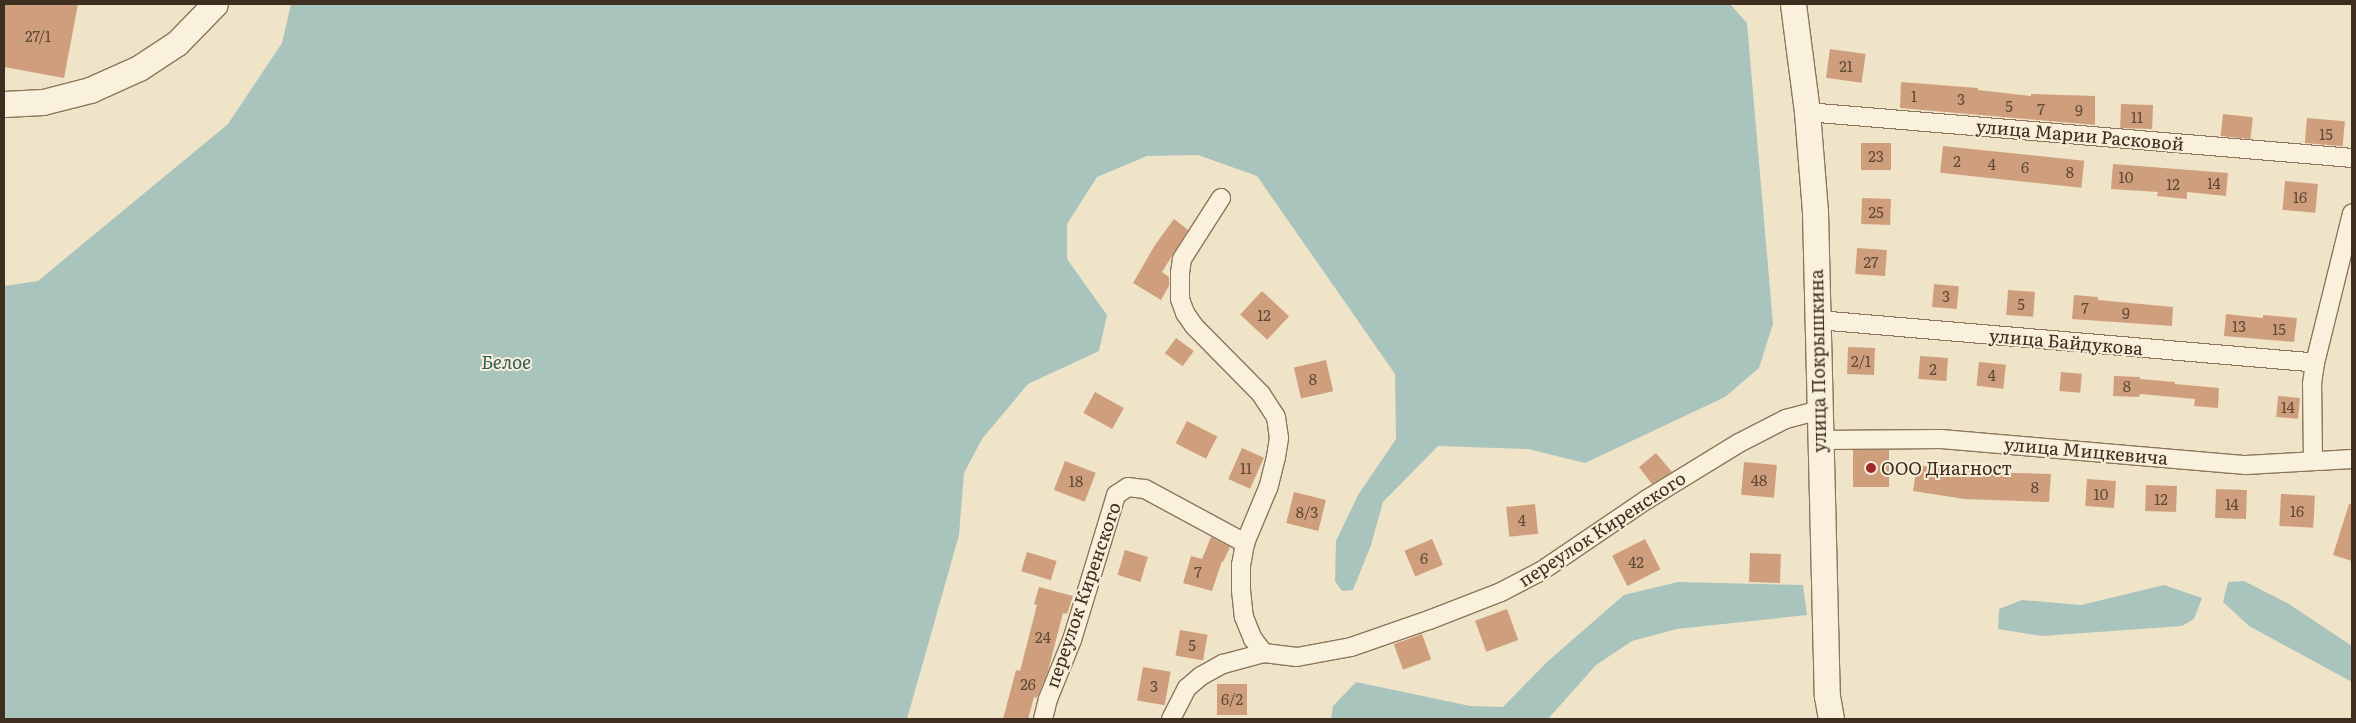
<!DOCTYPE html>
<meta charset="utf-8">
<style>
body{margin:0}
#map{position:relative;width:2356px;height:723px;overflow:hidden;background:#f0e4c8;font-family:Literata,serif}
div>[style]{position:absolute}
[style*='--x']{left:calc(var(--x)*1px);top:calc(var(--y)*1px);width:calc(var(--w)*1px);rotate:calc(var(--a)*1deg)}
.water>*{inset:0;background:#a9c4bc}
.building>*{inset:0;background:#cf9f7d;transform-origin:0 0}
.roads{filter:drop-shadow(1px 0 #8d765c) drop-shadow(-1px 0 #8d765c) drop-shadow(0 1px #8d765c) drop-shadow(0 -1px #8d765c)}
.street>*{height:18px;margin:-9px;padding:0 9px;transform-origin:9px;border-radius:9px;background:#faf1dc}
.secondary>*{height:25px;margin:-12.5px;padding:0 12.5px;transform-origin:12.5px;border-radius:12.5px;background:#faf1dc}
.dots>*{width:14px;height:14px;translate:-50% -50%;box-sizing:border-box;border:2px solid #f7eed8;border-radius:50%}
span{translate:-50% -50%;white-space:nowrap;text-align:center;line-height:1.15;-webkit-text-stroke:4px #f7eed8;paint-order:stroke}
.number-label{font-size:15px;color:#624a37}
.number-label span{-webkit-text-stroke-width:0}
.street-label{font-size:18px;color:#3d2e20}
.poi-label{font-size:18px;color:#3d2e20}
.left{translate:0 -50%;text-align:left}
.water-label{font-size:19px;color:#2f5d5a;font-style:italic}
.frame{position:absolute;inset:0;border:5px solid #3d2e20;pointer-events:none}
</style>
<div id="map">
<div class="water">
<i style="clip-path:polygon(291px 4px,1730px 4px,1747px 23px,1773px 324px,1759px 368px,1725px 397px,1585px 463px,1528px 449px,1438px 446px,1383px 502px,1371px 545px,1353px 590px,1342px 591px,1335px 581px,1336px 541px,1358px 495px,1396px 439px,1395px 374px,1257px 176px,1198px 155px,1147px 156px,1097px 177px,1067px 224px,1067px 259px,1107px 315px,1099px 351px,1028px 384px,982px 439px,964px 473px,959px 535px,907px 719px,4px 719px,4px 286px,38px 281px,228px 124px,282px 43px)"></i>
<i style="clip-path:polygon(2244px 581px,2289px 604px,2352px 646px,2352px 682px,2249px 626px,2223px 602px,2228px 582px)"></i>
<i style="clip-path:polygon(1678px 582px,1803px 585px,1807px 615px,1677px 629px,1632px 641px,1596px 665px,1548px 719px,1331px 719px,1333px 706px,1356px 682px,1470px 706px,1503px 707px,1547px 662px,1624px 595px)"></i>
<i style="clip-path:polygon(2164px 585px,2202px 598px,2194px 619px,2182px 626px,2042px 636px,1998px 629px,1999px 609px,2022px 600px,2081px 605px)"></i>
</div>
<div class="building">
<i style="clip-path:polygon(4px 4px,78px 4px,64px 78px,4px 67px)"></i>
<i style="left:1830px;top:49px;width:36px;height:29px;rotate:8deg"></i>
<i style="clip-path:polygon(1901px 82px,1978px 88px,1978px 90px,2031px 96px,2031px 94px,2095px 96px,2095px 125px,1900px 108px)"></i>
<i style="left:2121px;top:104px;width:32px;height:24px;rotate:2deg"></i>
<i style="left:2223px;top:114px;width:30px;height:22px;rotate:6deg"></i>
<i style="left:2307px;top:118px;width:38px;height:25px;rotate:5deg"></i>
<i style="left:1861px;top:143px;width:30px;height:27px"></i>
<i style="left:1943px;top:146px;width:142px;height:27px;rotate:6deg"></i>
<i style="clip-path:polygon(2113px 164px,2228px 173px,2226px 196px,2187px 192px,2187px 199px,2157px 196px,2158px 192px,2111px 189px)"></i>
<i style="left:2285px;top:181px;width:33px;height:29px;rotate:5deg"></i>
<i style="left:1862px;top:198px;width:29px;height:26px;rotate:2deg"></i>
<i style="clip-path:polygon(1174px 219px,1188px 230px,1162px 272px,1169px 277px,1169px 286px,1161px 300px,1133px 283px,1155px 245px)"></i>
<i style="left:1857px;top:248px;width:30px;height:26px;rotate:4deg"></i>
<i style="left:1934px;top:284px;width:25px;height:23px;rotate:5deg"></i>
<i style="left:2008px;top:290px;width:27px;height:25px;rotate:4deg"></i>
<i style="left:1262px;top:291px;width:37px;height:32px;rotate:43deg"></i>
<i style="clip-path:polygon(2074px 295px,2098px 297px,2098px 300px,2173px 307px,2172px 326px,2072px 319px)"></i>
<i style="clip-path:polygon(2226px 314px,2263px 318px,2263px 315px,2297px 318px,2294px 342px,2224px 336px)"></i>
<i style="left:1176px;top:338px;width:22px;height:19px;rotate:36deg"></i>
<i style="left:1848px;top:347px;width:27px;height:27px;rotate:2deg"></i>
<i style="left:1920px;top:356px;width:28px;height:23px;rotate:4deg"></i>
<i style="left:1326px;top:360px;width:32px;height:33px;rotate:77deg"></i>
<i style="left:1979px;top:362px;width:27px;height:24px;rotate:6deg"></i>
<i style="left:2061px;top:372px;width:21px;height:19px;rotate:5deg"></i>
<i style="clip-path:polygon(2114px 376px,2140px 377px,2140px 379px,2175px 382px,2175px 384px,2219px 388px,2218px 408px,2194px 406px,2195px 399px,2140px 394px,2139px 397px,2113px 396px)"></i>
<i style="left:1095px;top:392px;width:33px;height:24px;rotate:29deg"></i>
<i style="left:2278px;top:396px;width:22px;height:21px;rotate:5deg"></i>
<i style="left:1187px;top:421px;width:34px;height:25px;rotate:27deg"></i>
<i style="left:1242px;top:448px;width:24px;height:34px;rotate:24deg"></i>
<i style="left:1853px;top:450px;width:36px;height:37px"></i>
<i style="clip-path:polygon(1656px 453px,1672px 472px,1652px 484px,1639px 467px)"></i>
<i style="left:1065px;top:461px;width:33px;height:31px;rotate:21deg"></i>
<i style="left:1744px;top:462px;width:33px;height:33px;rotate:5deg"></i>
<i style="clip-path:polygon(1917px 465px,1946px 469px,1946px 471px,2051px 474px,2049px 502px,1964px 499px,1913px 491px)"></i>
<i style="left:2087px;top:479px;width:29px;height:27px;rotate:4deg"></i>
<i style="left:2146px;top:485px;width:31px;height:26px;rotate:2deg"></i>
<i style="left:2216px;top:489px;width:31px;height:29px;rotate:2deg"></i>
<i style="left:1294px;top:492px;width:33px;height:32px;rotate:14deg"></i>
<i style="left:2281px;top:494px;width:34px;height:32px;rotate:3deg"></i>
<i style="left:1535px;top:504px;width:30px;height:29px;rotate:84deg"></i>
<i style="clip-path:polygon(2349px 504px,2352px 504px,2352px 561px,2333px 555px)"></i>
<i style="clip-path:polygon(1211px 537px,1230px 547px,1223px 562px,1222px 561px,1212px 591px,1183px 583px,1191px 556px,1202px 559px)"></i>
<i style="left:1432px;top:539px;width:28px;height:30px;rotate:67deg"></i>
<i style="left:1645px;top:539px;width:34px;height:37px;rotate:63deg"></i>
<i style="left:1125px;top:550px;width:24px;height:26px;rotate:17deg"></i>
<i style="left:1027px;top:552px;width:31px;height:20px;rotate:17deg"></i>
<i style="left:1750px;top:553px;width:31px;height:29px;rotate:2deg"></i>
<i style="clip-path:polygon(1039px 587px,1073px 596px,1067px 614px,1063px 613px,1048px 671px,1037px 698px,1034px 697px,1028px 719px,1003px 719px,1016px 670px,1020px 671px,1037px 605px,1034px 604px)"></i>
<i style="left:1507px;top:609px;width:33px;height:34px;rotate:70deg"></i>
<i style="left:1180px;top:630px;width:28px;height:26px;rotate:10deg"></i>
<i style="left:1422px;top:634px;width:27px;height:30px;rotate:70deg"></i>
<i style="left:1143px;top:667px;width:28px;height:34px;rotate:10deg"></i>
<i style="left:1217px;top:684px;width:30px;height:31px"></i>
</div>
<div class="roads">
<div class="street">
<i style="--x:1807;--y:112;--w:547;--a:4.82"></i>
<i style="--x:1221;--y:198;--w:72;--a:122.6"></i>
<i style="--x:1182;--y:259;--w:14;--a:98"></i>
<i style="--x:1180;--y:273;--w:26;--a:90"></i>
<i style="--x:1180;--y:299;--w:15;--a:70"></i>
<i style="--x:1185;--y:313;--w:16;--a:55"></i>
<i style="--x:1194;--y:326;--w:95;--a:45.4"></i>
<i style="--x:1261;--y:394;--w:27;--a:57"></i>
<i style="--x:1276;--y:417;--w:21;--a:82"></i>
<i style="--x:1279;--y:438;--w:19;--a:99"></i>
<i style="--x:1276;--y:457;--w:32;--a:104"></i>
<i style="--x:1268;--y:488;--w:60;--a:112.7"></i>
<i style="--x:1245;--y:543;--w:22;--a:100"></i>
<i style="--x:1241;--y:565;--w:25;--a:90"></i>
<i style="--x:1241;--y:590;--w:27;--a:84"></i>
<i style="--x:1244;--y:617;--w:24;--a:68"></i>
<i style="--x:1253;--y:639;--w:18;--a:52"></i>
<i style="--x:1818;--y:320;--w:499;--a:4.9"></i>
<i style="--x:1819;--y:440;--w:122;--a:-0.5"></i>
<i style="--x:1941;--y:439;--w:306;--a:4.9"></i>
<i style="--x:2246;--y:465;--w:106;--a:-3.2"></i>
<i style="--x:2313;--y:461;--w:77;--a:-90.7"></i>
<i style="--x:2312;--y:384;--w:21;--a:-82"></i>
<i style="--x:2315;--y:363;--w:154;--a:-76.1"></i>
<i style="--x:1043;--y:719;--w:21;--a:-76"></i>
<i style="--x:1048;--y:699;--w:64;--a:-67.9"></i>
<i style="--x:1072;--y:640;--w:152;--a:-73.1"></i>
<i style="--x:1116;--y:495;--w:14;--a:-34"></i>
<i style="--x:1128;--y:487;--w:17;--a:7"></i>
<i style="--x:1145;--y:489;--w:114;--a:28.4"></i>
<i style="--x:1171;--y:719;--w:35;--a:-63"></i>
<i style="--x:1187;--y:688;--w:18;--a:-41"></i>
<i style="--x:1201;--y:676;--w:25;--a:-29"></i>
<i style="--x:1223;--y:664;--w:42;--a:-15"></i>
<i style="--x:1264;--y:653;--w:33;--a:7"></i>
<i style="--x:1297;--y:657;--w:55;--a:-10.5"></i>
<i style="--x:1351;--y:647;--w:83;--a:-19.1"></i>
<i style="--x:1429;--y:620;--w:77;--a:-21.3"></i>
<i style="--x:1501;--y:592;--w:47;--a:-27.6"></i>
<i style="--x:1543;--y:570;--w:125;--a:-34.2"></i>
<i style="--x:1646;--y:500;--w:109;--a:-31.5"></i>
<i style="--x:1739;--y:443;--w:53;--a:-27.1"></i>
<i style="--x:1786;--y:419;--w:34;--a:-15"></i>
</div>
<div class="secondary">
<i style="--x:1793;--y:4;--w:109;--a:82.6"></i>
<i style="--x:1807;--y:112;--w:100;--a:85.4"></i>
<i style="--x:1815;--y:212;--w:484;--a:88.6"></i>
<i style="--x:1827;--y:696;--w:23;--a:80"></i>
<i style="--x:4;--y:104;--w:39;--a:-3"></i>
<i style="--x:43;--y:102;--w:49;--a:-14.3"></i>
<i style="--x:90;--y:90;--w:54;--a:-24.2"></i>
<i style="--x:139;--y:68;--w:45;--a:-33.3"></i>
<i style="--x:177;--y:43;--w:54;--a:-45.7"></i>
</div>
</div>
<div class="dots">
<i style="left:1871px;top:468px;background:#9e2a2b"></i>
</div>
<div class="number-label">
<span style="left:38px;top:36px">27/1</span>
<span style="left:1846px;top:66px">21</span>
<span style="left:1914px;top:96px">1</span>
<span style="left:1961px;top:99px">3</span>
<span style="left:2009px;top:106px">5</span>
<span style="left:2041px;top:109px">7</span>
<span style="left:2079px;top:110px">9</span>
<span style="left:2137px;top:117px">11</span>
<span style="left:2326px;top:134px">15</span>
<span style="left:1876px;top:156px">23</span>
<span style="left:1957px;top:161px">2</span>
<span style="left:1992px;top:164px">4</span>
<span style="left:2025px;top:167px">6</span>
<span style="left:2070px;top:172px">8</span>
<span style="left:2126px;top:177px">10</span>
<span style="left:2214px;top:183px">14</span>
<span style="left:2173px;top:184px">12</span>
<span style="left:2300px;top:197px">16</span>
<span style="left:1876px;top:212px">25</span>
<span style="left:1871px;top:262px">27</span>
<span style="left:1946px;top:296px">3</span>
<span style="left:2021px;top:304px">5</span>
<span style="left:2085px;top:308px">7</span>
<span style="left:2126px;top:313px">9</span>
<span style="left:1264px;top:315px">12</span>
<span style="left:2239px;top:326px">13</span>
<span style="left:2279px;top:329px">15</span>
<span style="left:1861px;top:361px">2/1</span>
<span style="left:1933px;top:369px">2</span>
<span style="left:1992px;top:375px">4</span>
<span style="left:1313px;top:379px">8</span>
<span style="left:2127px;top:386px">8</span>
<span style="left:2288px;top:407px">14</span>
<span style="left:1246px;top:468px">11</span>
<span style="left:1759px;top:480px">48</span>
<span style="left:1076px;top:481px">18</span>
<span style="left:2035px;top:487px">8</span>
<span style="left:2101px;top:494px">10</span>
<span style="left:2161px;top:499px">12</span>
<span style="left:2232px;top:504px">14</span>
<span style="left:2297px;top:511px">16</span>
<span style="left:1307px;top:512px">8/3</span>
<span style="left:1522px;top:520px">4</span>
<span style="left:1424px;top:558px">6</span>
<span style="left:1636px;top:562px">42</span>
<span style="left:1198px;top:572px">7</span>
<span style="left:1043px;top:637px">24</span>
<span style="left:1192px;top:645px">5</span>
<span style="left:1028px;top:684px">26</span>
<span style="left:1154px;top:686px">3</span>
<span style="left:1232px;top:699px">6/2</span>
</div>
<div class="street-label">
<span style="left:2080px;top:135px;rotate:5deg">улица Марии Расковой</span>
<span style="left:2066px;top:342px;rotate:5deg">улица Байдукова</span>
<span style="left:1818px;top:361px;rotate:-91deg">улица Покрышкина</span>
<span style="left:2086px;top:451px;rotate:5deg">улица Мицкевича</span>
<span style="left:1602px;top:529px;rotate:-33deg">переулок Киренского</span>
<span style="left:1083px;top:595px;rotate:-71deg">переулок Киренского</span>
</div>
<div class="poi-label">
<span class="left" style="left:1881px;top:468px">ООО Диагност</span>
</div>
<div class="water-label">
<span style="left:506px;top:362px">Белое</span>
</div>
<div class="frame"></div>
</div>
